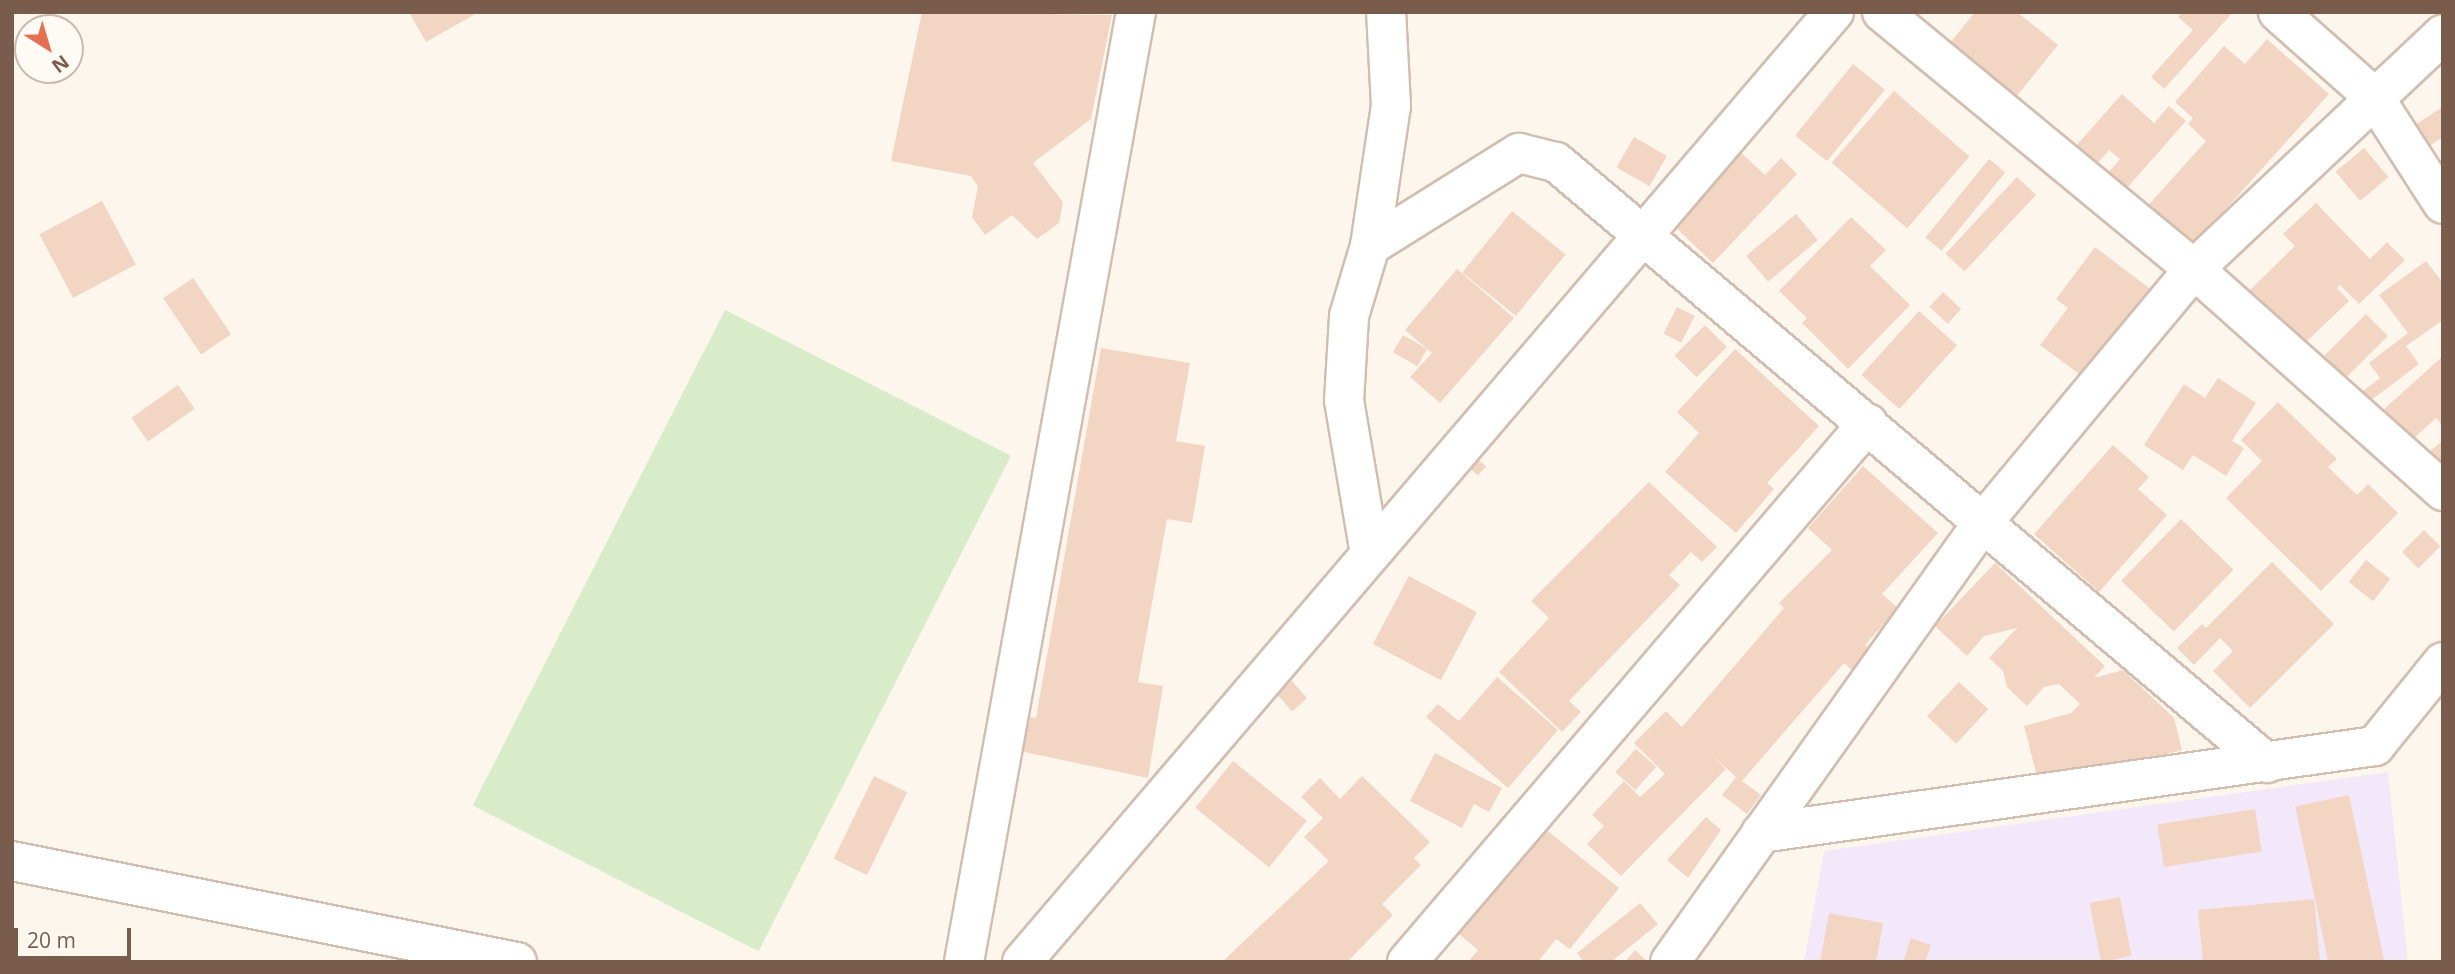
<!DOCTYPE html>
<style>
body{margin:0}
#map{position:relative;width:2455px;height:974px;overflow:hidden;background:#fdf6ec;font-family:"Open Sans",sans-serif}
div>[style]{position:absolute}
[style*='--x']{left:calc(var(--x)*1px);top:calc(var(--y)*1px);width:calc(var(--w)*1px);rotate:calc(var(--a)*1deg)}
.education>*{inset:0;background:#f3e8fa}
.green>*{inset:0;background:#d8ecc9;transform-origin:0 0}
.building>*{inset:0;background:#f3d5c3;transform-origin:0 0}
.roads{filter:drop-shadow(2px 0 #d1beb0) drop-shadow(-2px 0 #d1beb0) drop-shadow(0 2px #d1beb0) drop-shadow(0 -2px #d1beb0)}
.minor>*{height:38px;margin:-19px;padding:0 19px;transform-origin:19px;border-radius:19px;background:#fff}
.secondary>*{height:38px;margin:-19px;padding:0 19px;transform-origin:19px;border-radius:19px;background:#fff}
span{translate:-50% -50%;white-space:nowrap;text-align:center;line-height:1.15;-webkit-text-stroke:5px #fffaf3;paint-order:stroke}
.frame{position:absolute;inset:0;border:14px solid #7a5c4d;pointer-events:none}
.north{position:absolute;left:14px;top:14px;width:70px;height:70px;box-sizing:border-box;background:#fffaf3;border:2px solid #cabbb1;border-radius:50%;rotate:143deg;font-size:19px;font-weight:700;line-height:28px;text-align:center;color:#7a5c4d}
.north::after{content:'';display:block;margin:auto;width:24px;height:32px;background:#e76f51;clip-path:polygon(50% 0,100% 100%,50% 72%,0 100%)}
.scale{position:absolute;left:14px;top:928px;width:117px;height:32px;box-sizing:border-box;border:4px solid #7a5c4d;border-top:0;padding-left:9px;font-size:21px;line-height:24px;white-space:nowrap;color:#7a5c4d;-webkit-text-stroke:5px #fffaf3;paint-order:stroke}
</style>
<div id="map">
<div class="education">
<i style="clip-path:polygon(2388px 772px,2408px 962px,1804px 962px,1824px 851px)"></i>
</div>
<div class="green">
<i style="left:725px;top:310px;width:321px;height:556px;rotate:27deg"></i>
</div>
<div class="building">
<i style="clip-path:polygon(409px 12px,479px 12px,426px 42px)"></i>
<i style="clip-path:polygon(922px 12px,1112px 15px,1091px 119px,1033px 163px,1063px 202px,1059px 223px,1037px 239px,1012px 215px,985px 235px,972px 217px,978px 186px,971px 176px,891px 161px)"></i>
<i style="clip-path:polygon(1975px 12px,2017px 12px,2058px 45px,2012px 102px,1945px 49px)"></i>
<i style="clip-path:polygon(2183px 12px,2233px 12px,2164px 89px,2151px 77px,2193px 30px,2178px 17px)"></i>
<i style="clip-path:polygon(2267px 39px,2329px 94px,2183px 257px,2135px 220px,2206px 141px,2188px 124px,2193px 118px,2175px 102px,2224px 46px,2245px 64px)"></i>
<i style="left:1853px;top:64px;width:41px;height:92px;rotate:39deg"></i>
<i style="left:1894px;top:91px;width:100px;height:95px;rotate:41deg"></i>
<i style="clip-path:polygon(2122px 94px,2154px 123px,2169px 106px,2186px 121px,2120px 196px,2102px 180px,2120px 159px,2109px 150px,2087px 175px,2066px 157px)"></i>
<i style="clip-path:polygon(2441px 108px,2443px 137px,2429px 146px,2415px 125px)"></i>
<i style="left:1634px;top:137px;width:38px;height:35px;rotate:30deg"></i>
<i style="left:2364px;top:148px;width:38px;height:37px;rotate:50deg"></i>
<i style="clip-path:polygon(1738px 150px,1765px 175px,1781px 158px,1797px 174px,1713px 263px,1671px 223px)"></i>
<i style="left:1989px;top:159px;width:21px;height:101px;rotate:39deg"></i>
<i style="left:2017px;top:177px;width:26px;height:105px;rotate:43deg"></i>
<i style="left:102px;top:201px;width:72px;height:71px;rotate:62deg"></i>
<i style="clip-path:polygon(2316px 203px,2370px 259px,2387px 242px,2405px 260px,2359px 304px,2340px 285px,2337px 288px,2349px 301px,2307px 341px,2250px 290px,2295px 246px,2283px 234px)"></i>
<i style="left:1512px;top:211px;width:69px;height:79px;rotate:39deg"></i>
<i style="left:1796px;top:214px;width:34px;height:65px;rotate:50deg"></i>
<i style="clip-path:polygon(1851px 217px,1886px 250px,1870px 266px,1910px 305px,1848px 369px,1802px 323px,1807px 318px,1779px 291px)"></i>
<i style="clip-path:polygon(2095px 247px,2161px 297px,2094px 385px,2040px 345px,2068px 308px,2056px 299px)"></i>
<i style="clip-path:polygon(2426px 261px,2443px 283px,2443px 320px,2406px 346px,2419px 364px,2361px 408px,2354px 398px,2380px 378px,2369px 363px,2408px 333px,2379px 295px)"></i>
<i style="clip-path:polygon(1457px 269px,1514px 318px,1440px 403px,1410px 377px,1432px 353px,1405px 330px)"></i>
<i style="left:193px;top:278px;width:68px;height:36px;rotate:56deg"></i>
<i style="left:1943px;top:292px;width:25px;height:20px;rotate:43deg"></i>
<i style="left:1677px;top:307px;width:20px;height:30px;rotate:27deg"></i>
<i style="left:1919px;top:311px;width:51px;height:86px;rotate:42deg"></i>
<i style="left:2366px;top:314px;width:31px;height:79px;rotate:45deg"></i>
<i style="left:1705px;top:325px;width:31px;height:43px;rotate:45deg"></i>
<i style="left:1403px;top:335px;width:28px;height:20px;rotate:30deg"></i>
<i style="clip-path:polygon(1101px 348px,1190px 363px,1176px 441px,1205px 446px,1192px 523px,1167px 519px,1138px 682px,1163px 686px,1148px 778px,1010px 749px,1016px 715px,1036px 718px)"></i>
<i style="clip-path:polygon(1735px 349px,1819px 426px,1767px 483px,1774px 489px,1736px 533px,1665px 472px,1699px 433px,1677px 412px)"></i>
<i style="clip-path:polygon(2443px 356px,2443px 426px,2436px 418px,2412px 440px,2384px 409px)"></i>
<i style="clip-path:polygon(2218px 378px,2256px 403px,2232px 441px,2244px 448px,2226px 476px,2193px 455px,2183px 470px,2144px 445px,2184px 384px,2205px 398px)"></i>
<i style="left:178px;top:385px;width:29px;height:57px;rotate:55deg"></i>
<i style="clip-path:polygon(2278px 402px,2337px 459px,2328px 467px,2357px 495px,2368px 484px,2398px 513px,2321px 591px,2226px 498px,2262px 461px,2241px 440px)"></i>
<i style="clip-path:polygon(2443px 440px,2443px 474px,2426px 455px)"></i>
<i style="clip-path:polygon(2113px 445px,2149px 477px,2138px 489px,2167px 515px,2099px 592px,2034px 534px)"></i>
<i style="left:1463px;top:447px;width:30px;height:12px;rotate:40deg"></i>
<i style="clip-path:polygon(1863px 466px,1938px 533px,1882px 594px,1898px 608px,1865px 645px,1884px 662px,1866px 683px,1844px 663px,1742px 781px,1761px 795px,1747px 814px,1722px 795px,1736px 777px,1711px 754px,1726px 769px,1621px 876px,1587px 844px,1604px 826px,1592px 815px,1624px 781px,1640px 797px,1665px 774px,1634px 743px,1666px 711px,1682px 727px,1784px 608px,1779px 603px,1832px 550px,1808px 528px)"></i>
<i style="clip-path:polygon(1649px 482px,1717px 547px,1702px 562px,1691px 552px,1669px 575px,1680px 585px,1569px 701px,1581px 712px,1562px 732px,1499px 672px,1549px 618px,1531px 601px)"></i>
<i style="left:2181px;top:519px;width:73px;height:86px;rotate:44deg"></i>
<i style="left:2424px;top:530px;width:23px;height:31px;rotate:45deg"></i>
<i style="left:2366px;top:560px;width:31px;height:28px;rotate:38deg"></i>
<i style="clip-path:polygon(2272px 562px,2334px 624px,2250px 708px,2213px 671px,2233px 651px,2220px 638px,2194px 665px,2177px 648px,2202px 624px,2206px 628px)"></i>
<i style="clip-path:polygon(1995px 563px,2105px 666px,2094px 678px,2123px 670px,2174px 718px,2182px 750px,2040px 788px,2024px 726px,2071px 713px,2080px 704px,2059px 684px,2044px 687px,2027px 706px,2007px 687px,2003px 671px,1989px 658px,2017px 628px,1984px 636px,1967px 656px,1935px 626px)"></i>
<i style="left:1409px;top:576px;width:77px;height:77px;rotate:28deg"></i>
<i style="clip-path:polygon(1497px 677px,1558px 730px,1508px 788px,1426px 717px,1438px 704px,1459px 721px)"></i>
<i style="left:1292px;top:681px;width:23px;height:20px;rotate:49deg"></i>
<i style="left:1959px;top:682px;width:40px;height:47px;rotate:43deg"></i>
<i style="left:1636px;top:749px;width:27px;height:31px;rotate:42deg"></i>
<i style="clip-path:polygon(1435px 753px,1502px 788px,1489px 812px,1474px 804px,1462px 828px,1410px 801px)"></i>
<i style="left:1233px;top:761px;width:95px;height:60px;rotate:39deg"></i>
<i style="left:874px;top:776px;width:37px;height:92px;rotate:26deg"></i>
<i style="clip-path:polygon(1362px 776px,1430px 842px,1414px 858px,1421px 865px,1382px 904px,1393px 915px,1347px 962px,1222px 962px,1329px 861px,1304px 837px,1323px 818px,1301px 797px,1320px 778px,1340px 799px)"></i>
<i style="left:2349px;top:795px;width:171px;height:55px;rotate:78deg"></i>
<i style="left:2255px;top:809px;width:43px;height:99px;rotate:81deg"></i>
<i style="clip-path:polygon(1706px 817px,1721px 830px,1688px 878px,1667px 860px)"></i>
<i style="clip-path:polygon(1544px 828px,1619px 888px,1570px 949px,1556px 939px,1538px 962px,1468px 962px,1478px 950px,1459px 934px)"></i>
<i style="left:2120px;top:897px;width:60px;height:31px;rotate:79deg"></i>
<i style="clip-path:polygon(2314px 899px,2320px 962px,2203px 962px,2198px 910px)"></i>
<i style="clip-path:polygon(1640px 903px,1658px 924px,1611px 962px,1584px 962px,1577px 953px)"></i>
<i style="clip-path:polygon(1829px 913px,1883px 923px,1876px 962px,1820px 962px)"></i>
<i style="clip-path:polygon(1911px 938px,1931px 945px,1925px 962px,1903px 962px)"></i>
<i style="clip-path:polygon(1635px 950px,1648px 962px,1625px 962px)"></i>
</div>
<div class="roads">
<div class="minor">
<i style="--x:1882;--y:12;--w:404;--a:39.5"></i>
<i style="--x:2194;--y:269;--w:334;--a:41.7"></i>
<i style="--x:2278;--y:12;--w:128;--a:41.5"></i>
<i style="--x:2374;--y:97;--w:127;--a:57.2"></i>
<i style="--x:1370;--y:246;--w:176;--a:-32"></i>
<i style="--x:1519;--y:153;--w:38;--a:14"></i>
<i style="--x:1556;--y:162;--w:931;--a:40.21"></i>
<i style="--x:1370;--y:554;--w:155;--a:-99.6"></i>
<i style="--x:1344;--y:401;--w:85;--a:-86.6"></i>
<i style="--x:1349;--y:316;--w:73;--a:-73.3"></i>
<i style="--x:1370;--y:246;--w:142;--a:-81.5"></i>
<i style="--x:1391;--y:106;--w:94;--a:-93"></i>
<i style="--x:1761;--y:833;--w:620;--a:-8.06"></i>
<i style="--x:2375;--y:746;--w:108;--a:-51"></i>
<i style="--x:964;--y:962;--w:965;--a:-79.74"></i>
<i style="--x:1022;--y:962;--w:1250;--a:-49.48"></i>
<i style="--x:1407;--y:962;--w:709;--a:-49.46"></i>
<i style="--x:1670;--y:962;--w:541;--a:-54.55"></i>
<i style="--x:1984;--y:521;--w:328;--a:-50.2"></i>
<i style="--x:2194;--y:269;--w:342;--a:-43.3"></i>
</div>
<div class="secondary">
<i style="--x:12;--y:861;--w:515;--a:11.31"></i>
</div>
</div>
<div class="frame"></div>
<div class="north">N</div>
<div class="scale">20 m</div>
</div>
